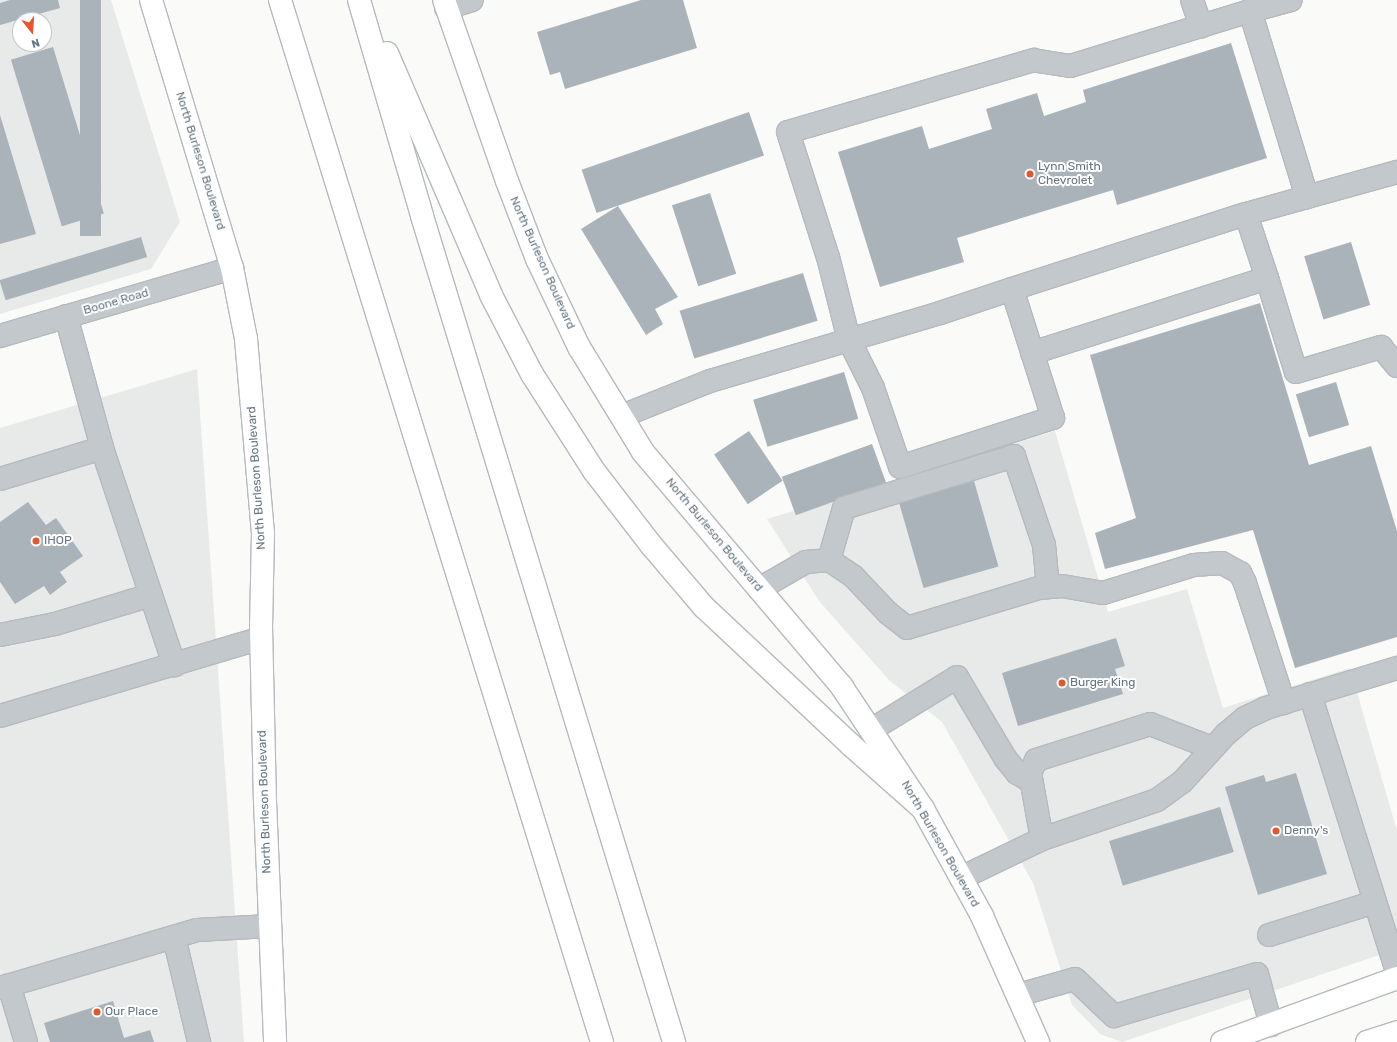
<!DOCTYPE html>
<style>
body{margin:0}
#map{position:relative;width:1397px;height:1042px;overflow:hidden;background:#fafaf8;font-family:Rubik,sans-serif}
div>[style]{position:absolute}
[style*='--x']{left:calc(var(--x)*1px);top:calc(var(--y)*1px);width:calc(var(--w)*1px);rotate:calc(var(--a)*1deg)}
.built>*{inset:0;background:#e8e9e9}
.building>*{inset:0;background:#aab3b9;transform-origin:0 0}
.roads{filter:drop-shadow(1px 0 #b5babe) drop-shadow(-1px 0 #b5babe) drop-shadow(0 1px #b5babe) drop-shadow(0 -1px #b5babe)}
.minor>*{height:22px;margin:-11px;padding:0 11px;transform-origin:11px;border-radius:11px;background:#c3c8cc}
.major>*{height:22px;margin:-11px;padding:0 11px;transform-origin:11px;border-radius:11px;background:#fff}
.highway>*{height:22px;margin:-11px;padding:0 11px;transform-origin:11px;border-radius:11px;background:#fff}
.dots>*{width:11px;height:11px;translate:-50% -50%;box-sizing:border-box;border:2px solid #fff;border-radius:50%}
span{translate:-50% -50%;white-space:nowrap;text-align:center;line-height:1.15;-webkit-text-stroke:4px #fff;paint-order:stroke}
.street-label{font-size:12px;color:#657683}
.poi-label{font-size:12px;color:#657683}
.left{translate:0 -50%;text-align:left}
.north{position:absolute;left:12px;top:12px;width:40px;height:40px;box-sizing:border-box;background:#fff;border:1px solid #c1c8cd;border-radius:50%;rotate:163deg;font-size:11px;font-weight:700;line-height:16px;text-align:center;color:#657683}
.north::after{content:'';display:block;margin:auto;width:14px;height:18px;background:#e4572e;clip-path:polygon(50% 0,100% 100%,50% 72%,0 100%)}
</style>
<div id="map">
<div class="built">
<i style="clip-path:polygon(evenodd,0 0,111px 0,180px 222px,151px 269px,0 314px,0 0,20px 20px,44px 20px,44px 44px,20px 44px,20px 20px)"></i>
<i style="clip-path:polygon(197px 369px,244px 1042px,0 1042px,0 428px)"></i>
<i style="clip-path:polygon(1055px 431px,1108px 612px,1187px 589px,1223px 708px,1350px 668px,1397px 831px,1397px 949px,1122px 1042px,1100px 1034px,1072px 1005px,1033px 883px,942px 722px,889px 680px,819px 601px,767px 519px)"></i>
</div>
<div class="building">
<i style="clip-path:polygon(10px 0,58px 0,60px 8px,0 25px,0 3px)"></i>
<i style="left:80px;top:0;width:21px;height:236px"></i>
<i style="clip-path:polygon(641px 0,683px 0,697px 48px,565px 89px,560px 72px,550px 75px,537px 32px)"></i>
<i style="clip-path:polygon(1231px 43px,1267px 158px,1117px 205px,1113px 190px,957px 238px,964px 262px,880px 287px,838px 152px,922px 126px,929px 149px,992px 129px,986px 109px,1037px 93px,1044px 116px,1086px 102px,1083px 90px)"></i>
<i style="left:53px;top:47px;width:174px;height:44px;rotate:73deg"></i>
<i style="left:749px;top:112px;width:46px;height:177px;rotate:71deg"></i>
<i style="clip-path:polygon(0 115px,36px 234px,0 244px)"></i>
<i style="left:710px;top:193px;width:85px;height:40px;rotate:72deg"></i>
<i style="clip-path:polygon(618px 206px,678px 297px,655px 309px,663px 324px,646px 335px,581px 229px)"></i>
<i style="left:141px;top:237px;width:21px;height:148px;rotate:73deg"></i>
<i style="left:1351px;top:242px;width:66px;height:49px;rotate:73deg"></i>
<i style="left:803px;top:273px;width:50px;height:129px;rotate:73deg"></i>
<i style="clip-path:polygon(1260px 303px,1309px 465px,1371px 446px,1397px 531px,1397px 637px,1295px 668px,1253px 530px,1105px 569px,1095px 533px,1136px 518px,1090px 355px)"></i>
<i style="left:844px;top:372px;width:49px;height:95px;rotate:73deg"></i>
<i style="left:1336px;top:382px;width:45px;height:42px;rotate:73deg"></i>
<i style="left:749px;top:431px;width:60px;height:42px;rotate:56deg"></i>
<i style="left:872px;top:444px;width:41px;height:96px;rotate:70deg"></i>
<i style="left:974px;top:481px;width:89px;height:78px;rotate:74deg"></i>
<i style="clip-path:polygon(28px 502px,46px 525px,56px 518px,83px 556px,60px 572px,67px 582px,50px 595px,44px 586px,15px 604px,0 582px,0 522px)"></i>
<i style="clip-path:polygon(1116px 638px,1125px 666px,1115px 669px,1123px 694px,1018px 726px,1002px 673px)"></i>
<i style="clip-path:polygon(1296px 773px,1327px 874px,1258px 895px,1225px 787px,1264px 775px,1266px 782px)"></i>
<i style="left:1220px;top:807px;width:47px;height:116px;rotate:73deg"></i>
<i style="clip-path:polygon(113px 1001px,124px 1038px,150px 1030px,154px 1042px,50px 1042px,44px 1023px)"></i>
</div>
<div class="roads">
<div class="minor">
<i style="--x:1192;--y:0;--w:28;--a:71"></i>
<i style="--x:446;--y:8;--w:27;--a:-17"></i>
<i style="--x:1250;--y:11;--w:42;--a:-15"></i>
<i style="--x:1307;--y:197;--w:93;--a:-15.5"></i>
<i style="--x:1267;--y:278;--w:98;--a:72.9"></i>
<i style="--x:1296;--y:372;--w:89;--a:-16.4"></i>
<i style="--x:1381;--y:347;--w:25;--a:50"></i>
<i style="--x:66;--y:316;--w:137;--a:74.7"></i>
<i style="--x:0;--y:336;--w:242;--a:-16.3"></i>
<i style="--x:1032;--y:353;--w:247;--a:-17.7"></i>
<i style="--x:1267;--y:278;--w:67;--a:-108.2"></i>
<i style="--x:622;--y:416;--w:95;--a:-21.7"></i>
<i style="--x:710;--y:381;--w:145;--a:-16.4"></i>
<i style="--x:849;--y:340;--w:95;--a:-16.5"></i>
<i style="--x:940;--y:313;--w:76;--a:-18.4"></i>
<i style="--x:1012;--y:289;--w:246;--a:-17.8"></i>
<i style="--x:1246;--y:214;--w:63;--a:-15.6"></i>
<i style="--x:1307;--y:197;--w:195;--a:-107"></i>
<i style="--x:1250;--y:11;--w:188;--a:163"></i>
<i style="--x:1070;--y:66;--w:36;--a:-171"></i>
<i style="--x:1034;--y:60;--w:256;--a:163.7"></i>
<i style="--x:788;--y:132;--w:131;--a:72.3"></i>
<i style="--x:828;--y:257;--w:86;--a:75.8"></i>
<i style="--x:849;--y:340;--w:54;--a:63.4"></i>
<i style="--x:873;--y:388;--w:83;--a:71.1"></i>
<i style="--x:900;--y:467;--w:161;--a:-17.8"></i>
<i style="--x:1053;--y:418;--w:135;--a:-107.6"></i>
<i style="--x:0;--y:479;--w:107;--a:-16.9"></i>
<i style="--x:102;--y:448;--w:229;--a:71.6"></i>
<i style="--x:829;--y:560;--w:54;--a:-73.9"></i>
<i style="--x:844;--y:508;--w:178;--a:-17"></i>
<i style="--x:1014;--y:456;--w:94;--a:71.4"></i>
<i style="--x:1044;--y:545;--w:42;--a:84.6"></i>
<i style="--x:759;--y:589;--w:54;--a:-29.9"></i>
<i style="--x:806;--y:562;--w:23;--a:-5"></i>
<i style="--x:829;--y:560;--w:29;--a:34"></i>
<i style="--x:853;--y:576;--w:51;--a:46.6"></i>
<i style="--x:888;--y:613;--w:24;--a:38"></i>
<i style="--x:907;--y:628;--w:138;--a:-16.9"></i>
<i style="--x:1039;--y:588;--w:23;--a:-5"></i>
<i style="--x:1062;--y:586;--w:42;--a:9.7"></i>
<i style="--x:1103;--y:593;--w:95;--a:-17.1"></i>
<i style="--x:1194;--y:565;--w:28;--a:-4"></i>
<i style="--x:1222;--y:563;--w:21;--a:29"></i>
<i style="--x:1240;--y:573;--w:11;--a:63"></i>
<i style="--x:1245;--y:583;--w:126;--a:72"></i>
<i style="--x:0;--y:635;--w:56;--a:-11.3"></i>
<i style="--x:55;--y:624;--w:100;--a:-16.8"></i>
<i style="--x:1310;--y:694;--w:291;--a:72.6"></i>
<i style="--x:0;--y:716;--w:272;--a:-16.6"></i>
<i style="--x:871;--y:730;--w:101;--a:-31.6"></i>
<i style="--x:957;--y:677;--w:94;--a:59.3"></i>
<i style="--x:1005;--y:758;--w:19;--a:51"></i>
<i style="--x:1017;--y:773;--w:16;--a:30"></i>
<i style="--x:1042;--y:839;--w:67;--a:-100.3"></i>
<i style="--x:1030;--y:773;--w:14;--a:-65"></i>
<i style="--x:1036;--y:760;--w:120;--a:-17.5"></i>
<i style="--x:1150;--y:724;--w:66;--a:21.2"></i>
<i style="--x:961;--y:878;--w:90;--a:-25.7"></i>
<i style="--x:1042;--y:839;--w:121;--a:-18.7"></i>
<i style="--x:1157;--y:800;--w:31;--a:-36"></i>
<i style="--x:1182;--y:782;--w:65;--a:-47.5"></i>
<i style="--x:1226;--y:734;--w:25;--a:-40"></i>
<i style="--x:1245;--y:718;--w:23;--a:-25"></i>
<i style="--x:1266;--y:708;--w:137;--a:-17"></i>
<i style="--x:1269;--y:935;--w:111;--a:-17.3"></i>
<i style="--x:174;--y:937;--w:108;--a:76.6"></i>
<i style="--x:9;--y:985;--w:59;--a:73.4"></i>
<i style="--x:0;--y:988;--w:205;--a:-16.4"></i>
<i style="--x:197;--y:930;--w:73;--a:-3.1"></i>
<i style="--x:1018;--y:995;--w:59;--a:-15.7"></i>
<i style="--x:1075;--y:979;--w:54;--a:43.5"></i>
<i style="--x:1114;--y:1016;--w:149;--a:-16.4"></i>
<i style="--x:1257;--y:974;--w:53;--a:74.6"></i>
</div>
<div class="major">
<i style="--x:151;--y:0;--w:280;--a:73.2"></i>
<i style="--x:232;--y:268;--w:72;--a:78.8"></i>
<i style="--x:246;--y:339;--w:195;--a:85"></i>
<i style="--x:263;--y:533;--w:93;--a:91.2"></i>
<i style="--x:261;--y:626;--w:175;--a:88.7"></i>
<i style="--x:265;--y:801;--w:241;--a:87.6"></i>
<i style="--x:444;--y:0;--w:192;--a:70.8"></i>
<i style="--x:507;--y:181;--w:84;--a:69"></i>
<i style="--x:537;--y:259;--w:98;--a:64.5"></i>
<i style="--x:579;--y:347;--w:123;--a:58.6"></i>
<i style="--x:643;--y:452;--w:308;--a:49.7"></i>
<i style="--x:842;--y:687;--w:146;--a:56.4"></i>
<i style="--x:923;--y:809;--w:122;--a:61.1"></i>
<i style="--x:982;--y:916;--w:138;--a:66"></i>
<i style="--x:1222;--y:1042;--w:186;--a:-20.1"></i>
<i style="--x:1367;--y:1042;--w:32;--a:-18"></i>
</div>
<div class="highway">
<i style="--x:280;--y:0;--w:1091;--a:72.83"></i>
<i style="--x:359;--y:0;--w:225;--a:73.7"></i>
<i style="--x:422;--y:216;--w:864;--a:73.03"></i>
<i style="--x:387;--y:53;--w:263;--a:66.7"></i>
<i style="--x:491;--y:295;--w:89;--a:62.6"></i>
<i style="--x:532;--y:374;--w:115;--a:57.4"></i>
<i style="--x:594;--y:471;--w:95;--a:52.3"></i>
<i style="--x:652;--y:546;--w:80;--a:49.6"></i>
<i style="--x:704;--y:607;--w:202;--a:43.2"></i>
<i style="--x:851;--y:745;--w:96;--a:41.6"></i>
</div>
</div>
<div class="dots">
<i style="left:1030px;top:174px;background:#e4572e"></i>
<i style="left:36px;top:541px;background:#e4572e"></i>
<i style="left:1062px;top:683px;background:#e4572e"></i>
<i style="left:1276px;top:831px;background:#e4572e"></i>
<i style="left:97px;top:1012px;background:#e4572e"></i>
</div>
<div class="street-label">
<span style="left:200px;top:161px;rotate:73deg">North Burleson Boulevard</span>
<span style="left:542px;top:263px;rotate:66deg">North Burleson Boulevard</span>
<span style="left:116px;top:302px;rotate:-16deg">Boone Road</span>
<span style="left:257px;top:478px;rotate:-94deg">North Burleson Boulevard</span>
<span style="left:714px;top:535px;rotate:50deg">North Burleson Boulevard</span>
<span style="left:265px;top:802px;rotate:-92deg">North Burleson Boulevard</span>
<span style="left:940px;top:844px;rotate:60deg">North Burleson Boulevard</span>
</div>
<div class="poi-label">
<span class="left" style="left:1038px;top:174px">Lynn Smith<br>Chevrolet</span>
<span class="left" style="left:44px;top:541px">IHOP</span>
<span class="left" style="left:1070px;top:683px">Burger King</span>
<span class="left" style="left:1284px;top:831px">Denny's</span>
<span class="left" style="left:105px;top:1012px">Our Place</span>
</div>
<div class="north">N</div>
</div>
